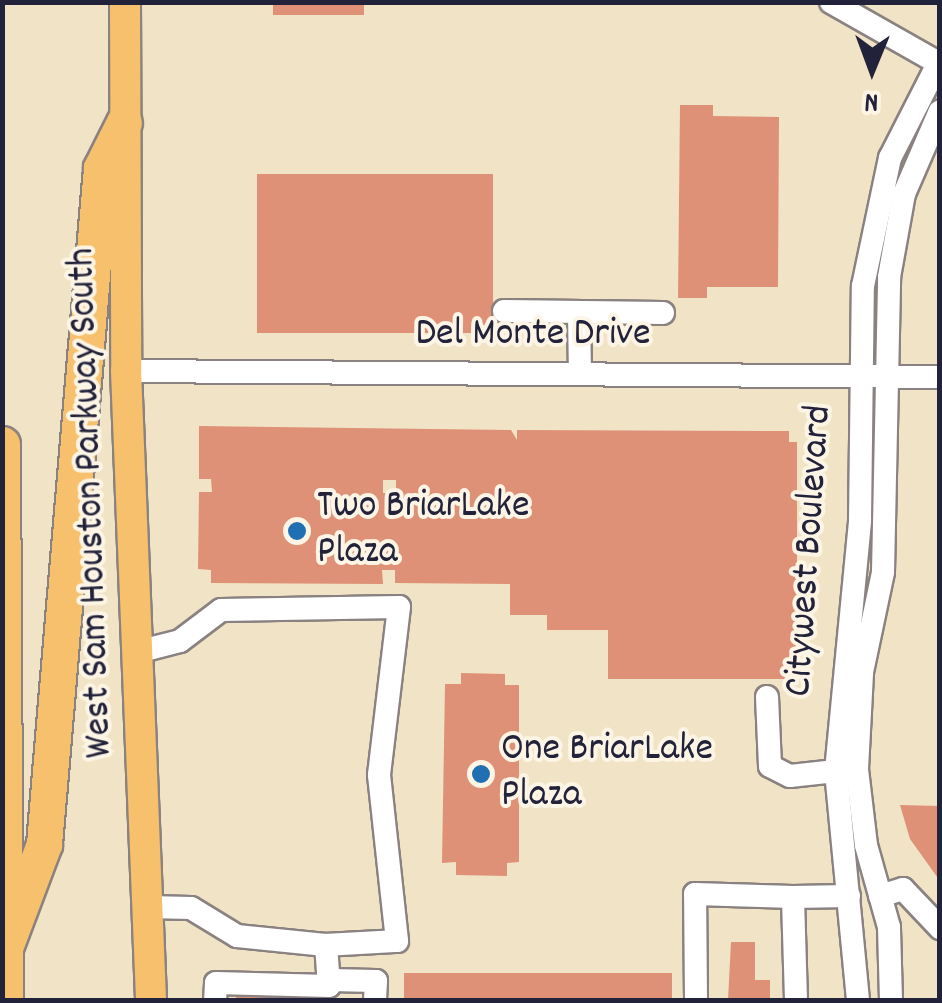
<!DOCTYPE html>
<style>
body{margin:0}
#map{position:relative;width:942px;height:1003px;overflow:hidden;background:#f1e3c5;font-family:Dekko,sans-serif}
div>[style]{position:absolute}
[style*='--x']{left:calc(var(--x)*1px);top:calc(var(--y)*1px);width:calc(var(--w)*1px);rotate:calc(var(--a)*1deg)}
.building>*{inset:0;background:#df9177;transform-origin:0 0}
.roads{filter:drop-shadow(2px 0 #8a8280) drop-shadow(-2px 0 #8a8280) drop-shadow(0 2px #8a8280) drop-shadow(0 -2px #8a8280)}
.minor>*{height:22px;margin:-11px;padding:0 11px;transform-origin:11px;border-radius:11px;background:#fff}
.major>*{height:30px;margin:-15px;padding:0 15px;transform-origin:15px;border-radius:15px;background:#f7c06c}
.highway>*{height:35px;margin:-17.5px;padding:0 17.5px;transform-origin:17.5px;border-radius:17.5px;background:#f7c06c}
.dots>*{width:28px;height:28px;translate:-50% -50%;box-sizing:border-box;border:5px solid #fcf5e5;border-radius:50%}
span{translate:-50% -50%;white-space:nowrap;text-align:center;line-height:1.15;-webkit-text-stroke:8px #fcf5e5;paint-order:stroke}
.street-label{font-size:40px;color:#22223b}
.poi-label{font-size:40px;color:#22223b}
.left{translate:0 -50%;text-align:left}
.frame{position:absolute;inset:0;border:5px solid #22223b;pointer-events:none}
.north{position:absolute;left:822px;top:20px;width:100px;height:100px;-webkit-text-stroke:8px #fcf5e5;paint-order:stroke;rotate:181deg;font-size:28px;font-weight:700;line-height:40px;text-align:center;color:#22223b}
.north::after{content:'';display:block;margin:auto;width:35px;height:45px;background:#22223b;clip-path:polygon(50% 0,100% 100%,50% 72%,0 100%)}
</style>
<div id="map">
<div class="building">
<i style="left:273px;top:2px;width:91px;height:13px"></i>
<i style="clip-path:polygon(680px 105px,713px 105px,713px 116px,779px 117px,778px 287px,707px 287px,707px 298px,678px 298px)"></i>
<i style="left:257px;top:174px;width:236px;height:159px"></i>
<i style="clip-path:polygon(evenodd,199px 426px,511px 430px,517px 440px,517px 430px,789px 431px,789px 442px,797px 442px,797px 669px,786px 669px,785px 679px,608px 679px,608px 630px,547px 630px,547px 615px,510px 615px,510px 584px,395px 583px,395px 570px,382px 570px,383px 584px,211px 583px,211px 570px,198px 569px,199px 492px,212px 492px,211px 479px,199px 479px,199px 426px,383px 480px,396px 480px,396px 493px,383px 493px,383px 480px)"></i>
<i style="clip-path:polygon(461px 673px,505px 674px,505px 685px,519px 685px,519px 862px,507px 863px,507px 876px,456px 875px,456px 862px,442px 863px,445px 684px,461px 684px)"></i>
<i style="clip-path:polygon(900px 805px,940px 806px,940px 881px,910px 839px)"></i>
<i style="clip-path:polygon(731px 942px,755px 942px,755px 980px,770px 980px,770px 1000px,728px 1000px)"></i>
<i style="left:404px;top:973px;width:268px;height:27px"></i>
<i style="clip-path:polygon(236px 994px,297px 995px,296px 1000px,236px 1000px)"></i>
</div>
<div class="roads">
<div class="minor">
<i style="--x:831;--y:2;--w:125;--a:29.6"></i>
<i style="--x:504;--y:311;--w:159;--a:0.7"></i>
<i style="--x:579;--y:312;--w:62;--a:89.1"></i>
<i style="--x:126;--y:371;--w:814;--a:0.42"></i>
<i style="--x:137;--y:652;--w:44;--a:-14.3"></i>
<i style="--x:180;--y:641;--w:51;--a:-37.1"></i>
<i style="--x:221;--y:610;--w:178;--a:-1"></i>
<i style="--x:399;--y:607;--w:169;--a:96.8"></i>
<i style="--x:379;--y:775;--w:167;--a:83.8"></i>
<i style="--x:397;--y:941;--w:71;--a:176.8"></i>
<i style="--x:767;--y:697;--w:69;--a:87.5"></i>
<i style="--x:770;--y:766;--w:22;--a:27"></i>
<i style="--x:790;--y:776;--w:46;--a:-6.2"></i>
<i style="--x:880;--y:896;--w:24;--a:-17"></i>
<i style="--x:903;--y:889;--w:54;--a:46.5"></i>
<i style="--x:148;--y:907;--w:43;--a:1.3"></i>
<i style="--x:191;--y:908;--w:54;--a:31.3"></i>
<i style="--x:237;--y:936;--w:89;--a:5.8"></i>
<i style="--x:326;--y:945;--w:41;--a:85.8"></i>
<i style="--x:329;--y:986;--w:113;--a:-178.5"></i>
<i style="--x:216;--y:983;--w:17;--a:93"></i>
<i style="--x:329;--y:980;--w:47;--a:1.2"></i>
<i style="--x:376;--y:981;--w:19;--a:93"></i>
<i style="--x:696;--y:1000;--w:106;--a:-90.5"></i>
<i style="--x:695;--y:894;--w:98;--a:1.8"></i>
<i style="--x:796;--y:1000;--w:103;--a:-91.7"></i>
<i style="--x:793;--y:897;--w:56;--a:-1"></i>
<i style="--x:858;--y:1000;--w:230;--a:-95.5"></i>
<i style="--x:836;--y:771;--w:252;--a:-84.5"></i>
<i style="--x:860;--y:520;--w:234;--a:-89.3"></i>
<i style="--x:863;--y:286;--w:131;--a:-78.1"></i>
<i style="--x:890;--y:158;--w:110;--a:-63"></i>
<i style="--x:891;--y:1000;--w:73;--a:-91.6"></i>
<i style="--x:889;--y:927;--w:85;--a:-105.7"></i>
<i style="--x:866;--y:845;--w:77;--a:-96.8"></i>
<i style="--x:857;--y:769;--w:97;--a:-87"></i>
<i style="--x:862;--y:672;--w:102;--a:-78.1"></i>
<i style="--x:883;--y:572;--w:295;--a:-88.8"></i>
<i style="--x:889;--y:277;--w:84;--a:-79.8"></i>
<i style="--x:904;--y:194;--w:90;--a:-66.6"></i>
</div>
<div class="major">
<i style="--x:125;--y:2;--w:369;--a:89.8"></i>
<i style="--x:126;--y:371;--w:629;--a:87.72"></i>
</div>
<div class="highway">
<i style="--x:2;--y:444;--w:556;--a:89.69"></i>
<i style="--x:6;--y:945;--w:108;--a:-69.4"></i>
<i style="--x:44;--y:844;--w:678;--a:-85.18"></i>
<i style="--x:101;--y:168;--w:51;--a:-63.4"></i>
</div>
</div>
<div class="dots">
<i style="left:297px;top:531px;background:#1f6fb2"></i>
<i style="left:481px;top:774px;background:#1f6fb2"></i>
</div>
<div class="street-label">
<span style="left:533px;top:336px">Del Monte Drive</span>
<span style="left:93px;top:503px;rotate:-92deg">West Sam Houston Parkway South</span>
<span style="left:811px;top:551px;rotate:-86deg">Citywest Boulevard</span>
</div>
<div class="poi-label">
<span class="left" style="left:317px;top:531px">Two BriarLake<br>Plaza</span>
<span class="left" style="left:501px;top:774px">One BriarLake<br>Plaza</span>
</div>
<div class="frame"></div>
<div class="north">N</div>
</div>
